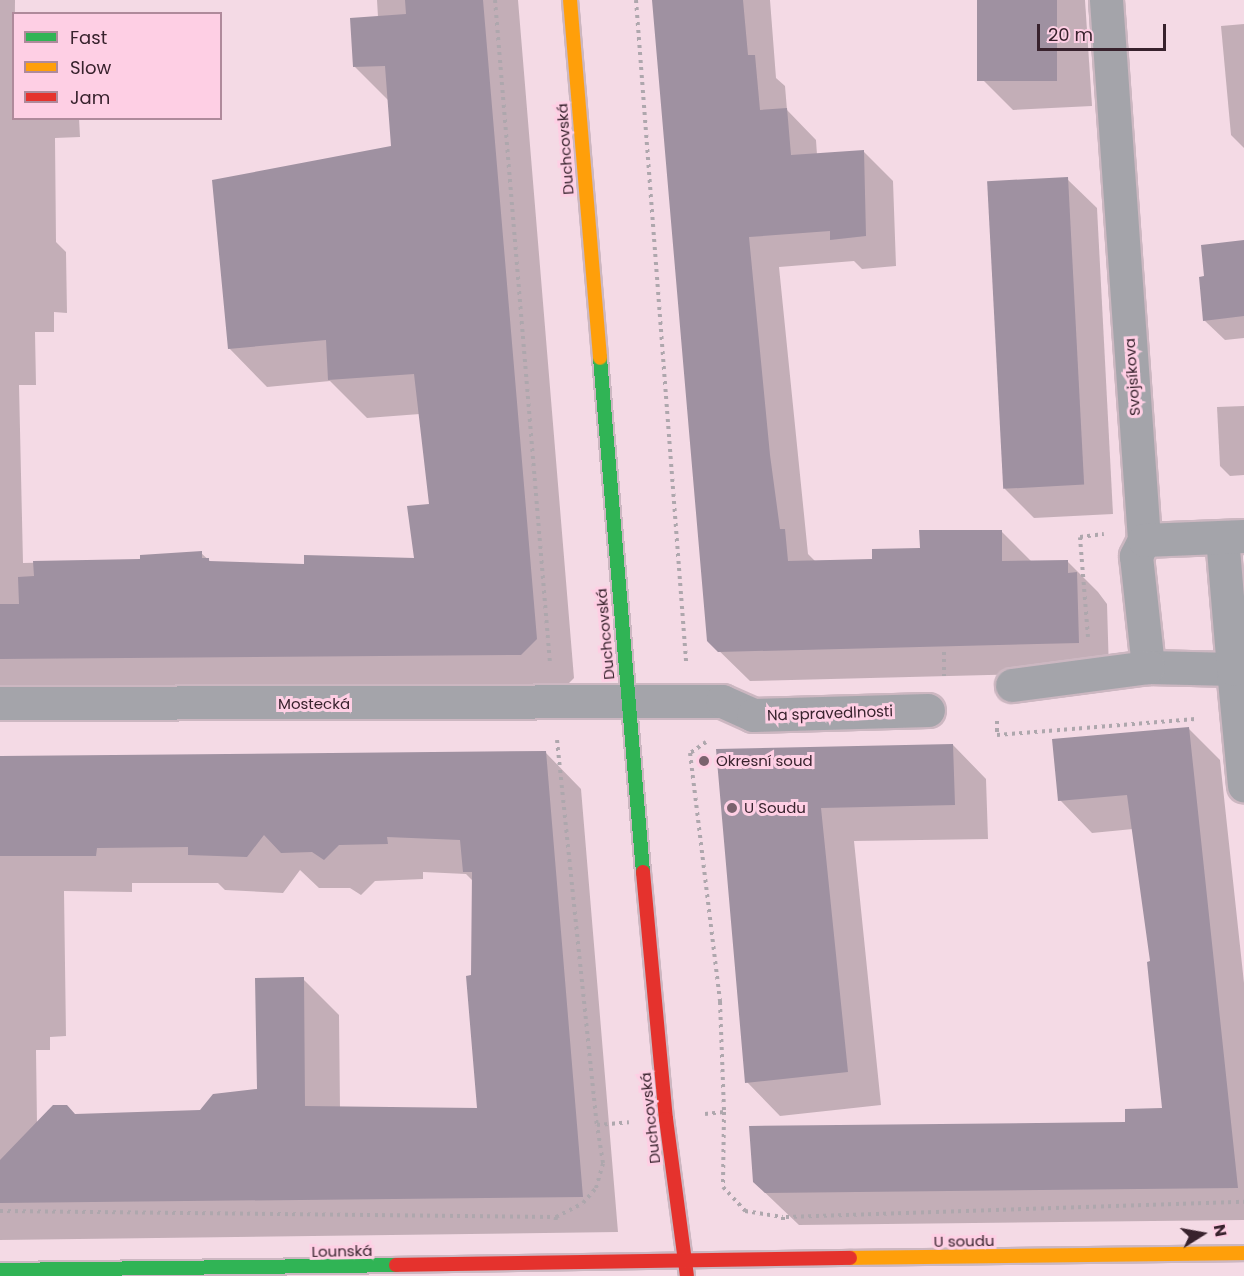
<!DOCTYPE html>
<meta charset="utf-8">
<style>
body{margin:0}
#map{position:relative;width:1244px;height:1276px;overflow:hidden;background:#f4dae5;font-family:Poppins,sans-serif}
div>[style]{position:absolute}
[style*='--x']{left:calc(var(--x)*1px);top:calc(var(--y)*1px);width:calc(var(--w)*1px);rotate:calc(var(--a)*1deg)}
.shadow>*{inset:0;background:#0003}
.building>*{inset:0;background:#9f91a1;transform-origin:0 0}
.path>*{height:4px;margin-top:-2px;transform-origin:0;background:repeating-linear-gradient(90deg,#aea7ad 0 3px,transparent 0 7.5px)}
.roads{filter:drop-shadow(2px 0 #ccb7c1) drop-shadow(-2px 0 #ccb7c1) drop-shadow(0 2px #ccb7c1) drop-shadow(0 -2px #ccb7c1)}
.street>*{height:33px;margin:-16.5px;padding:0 16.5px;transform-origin:16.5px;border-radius:16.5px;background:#a4a4aa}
.fast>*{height:14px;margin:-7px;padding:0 7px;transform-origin:7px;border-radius:7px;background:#30b455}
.slow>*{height:14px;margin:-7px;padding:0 7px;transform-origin:7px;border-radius:7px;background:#ff9f0a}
.jam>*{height:14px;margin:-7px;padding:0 7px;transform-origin:7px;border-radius:7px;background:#e5322d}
.dots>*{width:16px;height:16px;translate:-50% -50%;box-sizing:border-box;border:3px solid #fecfe4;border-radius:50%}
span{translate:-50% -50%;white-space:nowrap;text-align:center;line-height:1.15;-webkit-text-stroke:6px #fecfe4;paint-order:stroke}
.street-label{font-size:15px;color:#38222d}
.poi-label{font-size:15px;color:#38222d}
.left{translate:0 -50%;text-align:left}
.legend{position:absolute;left:12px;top:12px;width:210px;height:108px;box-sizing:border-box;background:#fecfe4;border:2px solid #af8a9b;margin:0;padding:8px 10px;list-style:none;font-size:18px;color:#38222d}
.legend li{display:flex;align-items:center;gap:12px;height:30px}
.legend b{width:30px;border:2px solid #af8a9b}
.north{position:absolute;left:1172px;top:1204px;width:60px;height:60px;-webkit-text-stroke:4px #fecfe4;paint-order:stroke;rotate:79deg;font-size:16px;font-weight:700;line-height:24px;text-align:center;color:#38222d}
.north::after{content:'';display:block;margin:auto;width:21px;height:27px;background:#38222d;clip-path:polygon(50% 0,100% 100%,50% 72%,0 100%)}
.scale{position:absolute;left:1037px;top:24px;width:129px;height:27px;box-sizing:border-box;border:3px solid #38222d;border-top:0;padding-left:8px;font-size:18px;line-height:21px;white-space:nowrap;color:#38222d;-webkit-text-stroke:4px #fecfe4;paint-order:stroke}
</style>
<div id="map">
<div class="shadow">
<i style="clip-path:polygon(0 0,15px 0,14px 118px,79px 118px,80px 137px,55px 138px,56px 242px,66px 252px,67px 313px,54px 312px,54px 332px,35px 332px,36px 385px,19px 385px,23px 563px,142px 560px,201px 553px,212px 563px,305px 566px,416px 560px,431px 506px,420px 414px,367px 418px,330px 381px,267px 387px,229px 348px,392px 147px,389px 101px,355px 67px,378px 17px,377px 0,518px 0,574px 678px,559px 693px,0 697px)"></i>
<i style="clip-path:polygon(654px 0,770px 0,776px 78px,785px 86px,787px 110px,816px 140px,817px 155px,863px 151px,893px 181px,896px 266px,862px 269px,854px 261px,779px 267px,808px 554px,815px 561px,874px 560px,1001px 531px,1031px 561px,1068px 562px,1098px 592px,1107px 604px,1109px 672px,750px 681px,708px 640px)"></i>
<i style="clip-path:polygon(978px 0,1085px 0,1092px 106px,1013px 110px,983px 80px)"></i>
<i style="clip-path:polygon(1244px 24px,1244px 148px,1231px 135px,1221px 26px)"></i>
<i style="clip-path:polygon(1067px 179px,1097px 208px,1113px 514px,1034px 518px,1005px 489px)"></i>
<i style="clip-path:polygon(1244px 242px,1244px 338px,1225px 340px,1204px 320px,1206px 277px)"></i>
<i style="clip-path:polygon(1244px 406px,1244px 475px,1230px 476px,1220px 466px,1217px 407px)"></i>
<i style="clip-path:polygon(1188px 728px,1220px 760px,1244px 983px,1244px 1220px,799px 1225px,754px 1182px,1127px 1124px,1164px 1109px,1152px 963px,1133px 829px,1092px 833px,1060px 800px)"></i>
<i style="clip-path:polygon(953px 745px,986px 779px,988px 839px,854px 841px,881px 1105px,780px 1116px,747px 1082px,718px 751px)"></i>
<i style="clip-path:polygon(evenodd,545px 752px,581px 789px,618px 1232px,0 1240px,0 757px,545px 752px,300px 870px,319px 888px,350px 888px,361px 895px,375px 881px,423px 879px,423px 872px,466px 874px,473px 881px,478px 1110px,340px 1108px,339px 1015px,303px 979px,259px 1091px,201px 1112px,75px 1115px,37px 1124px,36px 1050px,50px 1050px,50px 1037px,66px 1036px,64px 891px,132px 892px,132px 883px,218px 883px,225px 890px,283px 893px,300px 870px)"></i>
</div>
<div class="building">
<i style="clip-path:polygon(405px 0,483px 0,537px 639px,521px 655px,0 659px,0 604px,19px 604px,18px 577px,34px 576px,33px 561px,140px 559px,140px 555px,202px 551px,202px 558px,209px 558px,209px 561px,304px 564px,304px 555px,414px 558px,407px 506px,429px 504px,414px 374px,328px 380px,326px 340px,228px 349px,212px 180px,391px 146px,385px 66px,353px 67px,350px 18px,406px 14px)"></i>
<i style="clip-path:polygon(652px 0,743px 0,748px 55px,755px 55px,760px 110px,787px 108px,791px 155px,864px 150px,866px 236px,830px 240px,830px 231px,749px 237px,770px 455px,780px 529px,785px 529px,788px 561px,872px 559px,872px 549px,920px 548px,919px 530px,1002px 530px,1002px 561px,1068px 560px,1068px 573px,1077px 572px,1079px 643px,718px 652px,707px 641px)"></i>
<i style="left:977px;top:0;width:80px;height:81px"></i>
<i style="left:1068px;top:177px;width:308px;height:81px;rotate:87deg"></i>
<i style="clip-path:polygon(1244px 240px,1244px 316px,1203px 321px,1199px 277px,1204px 276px,1201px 245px)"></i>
<i style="clip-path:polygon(1189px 727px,1238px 1188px,765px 1193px,753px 1182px,749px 1126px,1125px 1122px,1125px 1109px,1162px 1108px,1147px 962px,1150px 961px,1127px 795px,1058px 801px,1052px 739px)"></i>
<i style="clip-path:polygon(953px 744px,955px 805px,821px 808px,848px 1072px,745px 1083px,716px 749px)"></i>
<i style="clip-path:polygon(546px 751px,583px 1197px,0 1203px,0 1160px,53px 1105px,67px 1105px,75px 1114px,200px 1110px,213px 1094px,257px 1089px,255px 978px,304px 977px,305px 1106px,477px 1108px,466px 976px,471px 975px,472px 872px,463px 872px,460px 840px,387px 837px,388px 844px,339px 845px,324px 860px,312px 852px,281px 853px,264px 835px,247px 857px,188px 855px,188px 847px,97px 848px,96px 856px,0 856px,0 756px)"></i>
</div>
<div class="path">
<i style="--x:495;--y:0;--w:666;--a:85.26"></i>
<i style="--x:636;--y:0;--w:663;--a:85.67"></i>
<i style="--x:1088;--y:637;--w:100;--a:-94.6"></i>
<i style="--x:1080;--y:537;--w:24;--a:-7"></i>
<i style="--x:944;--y:652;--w:24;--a:90"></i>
<i style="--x:997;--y:721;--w:14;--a:90"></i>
<i style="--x:997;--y:735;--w:199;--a:-4.6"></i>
<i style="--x:557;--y:740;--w:387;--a:84.1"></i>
<i style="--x:706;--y:742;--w:19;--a:145"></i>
<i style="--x:690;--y:753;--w:251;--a:83.1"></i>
<i style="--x:720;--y:1002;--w:110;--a:87.9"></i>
<i style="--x:705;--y:1114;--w:19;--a:-6"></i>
<i style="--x:724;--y:1112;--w:75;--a:90.8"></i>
<i style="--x:723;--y:1187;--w:33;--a:47"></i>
<i style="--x:745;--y:1211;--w:38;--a:9"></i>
<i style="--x:783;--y:1217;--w:4;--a:90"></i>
<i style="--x:0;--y:1211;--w:556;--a:0.62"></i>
<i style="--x:556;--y:1217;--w:7;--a:98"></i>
<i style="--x:556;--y:1217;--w:30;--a:-27"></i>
<i style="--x:583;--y:1203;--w:20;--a:-49"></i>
<i style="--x:596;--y:1188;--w:26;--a:-74"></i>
<i style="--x:603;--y:1163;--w:38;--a:-99"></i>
<i style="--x:597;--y:1125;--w:32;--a:-5"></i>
<i style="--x:786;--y:1217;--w:458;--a:-1.9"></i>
</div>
<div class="roads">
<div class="street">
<i style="--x:1106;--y:0;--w:541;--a:85.97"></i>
<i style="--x:1144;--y:540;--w:18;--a:117"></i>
<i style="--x:1136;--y:556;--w:112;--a:83.8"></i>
<i style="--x:1148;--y:667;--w:85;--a:1.3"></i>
<i style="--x:1233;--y:669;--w:117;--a:84.6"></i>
<i style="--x:1222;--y:537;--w:132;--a:85.2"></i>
<i style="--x:1144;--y:540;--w:100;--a:-2.3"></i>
<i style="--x:1012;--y:685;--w:137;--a:-7.5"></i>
<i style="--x:0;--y:703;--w:722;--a:-0.16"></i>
<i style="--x:722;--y:701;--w:34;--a:24"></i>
<i style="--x:753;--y:715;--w:175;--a:-1.6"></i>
</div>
<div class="fast">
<i style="--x:600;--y:358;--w:516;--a:85.22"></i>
<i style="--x:0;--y:1270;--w:396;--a:-0.7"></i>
</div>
<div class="slow">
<i style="--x:570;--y:0;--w:359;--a:85.2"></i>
<i style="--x:850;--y:1258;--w:394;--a:-0.7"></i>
</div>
<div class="jam">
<i style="--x:643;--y:872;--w:248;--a:84.7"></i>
<i style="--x:666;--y:1119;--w:158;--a:82.4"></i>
<i style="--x:396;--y:1265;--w:454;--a:-0.9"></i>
</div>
</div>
<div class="dots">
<i style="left:704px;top:761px;background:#7a626d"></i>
<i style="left:732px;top:808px;background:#7a626d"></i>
</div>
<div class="street-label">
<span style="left:565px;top:149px;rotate:-94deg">Duchcovská</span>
<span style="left:1132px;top:377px;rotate:-94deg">Svojsíkova</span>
<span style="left:605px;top:634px;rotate:-95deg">Duchcovská</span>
<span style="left:314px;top:704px">Mostecká</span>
<span style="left:830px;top:713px;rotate:-2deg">Na spravedlnosti</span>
<span style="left:650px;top:1118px;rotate:-96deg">Duchcovská</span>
<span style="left:964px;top:1241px;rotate:-1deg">U soudu</span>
<span style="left:342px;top:1251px;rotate:-1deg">Lounská</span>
</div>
<div class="poi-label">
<span class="left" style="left:716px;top:761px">Okresní soud</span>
<span class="left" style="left:744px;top:808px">U Soudu</span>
</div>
<ul class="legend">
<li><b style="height:8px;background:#30b455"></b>Fast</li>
<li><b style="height:8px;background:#ff9f0a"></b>Slow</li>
<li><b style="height:8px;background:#e5322d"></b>Jam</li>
</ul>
<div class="north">N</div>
<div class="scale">20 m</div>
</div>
